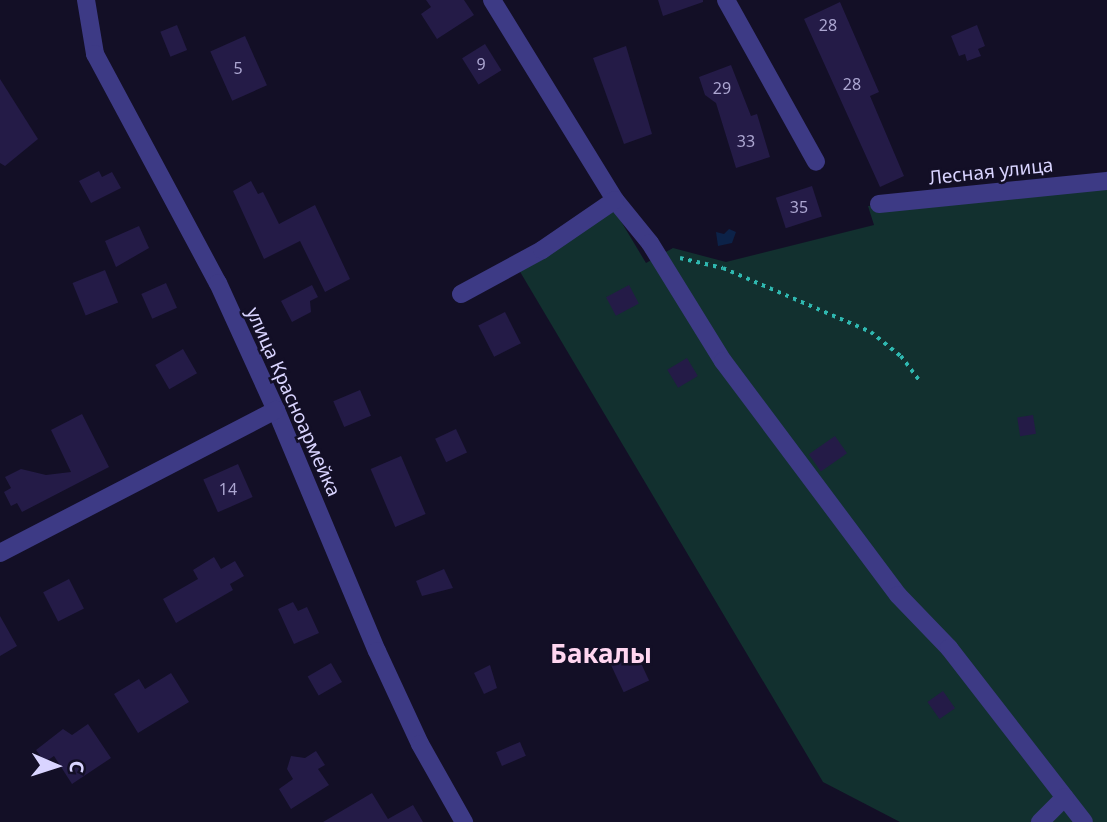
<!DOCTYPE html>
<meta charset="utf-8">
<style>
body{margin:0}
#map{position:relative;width:1107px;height:822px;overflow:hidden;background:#130f26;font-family:"Noto Sans",sans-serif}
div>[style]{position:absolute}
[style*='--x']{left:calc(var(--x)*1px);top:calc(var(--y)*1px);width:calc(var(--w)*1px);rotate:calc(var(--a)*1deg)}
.green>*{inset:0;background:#12302f}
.water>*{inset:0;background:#0c2248}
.building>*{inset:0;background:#241b47;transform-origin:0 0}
.path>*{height:3.5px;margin-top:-1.75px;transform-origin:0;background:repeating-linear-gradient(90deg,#2fb8b0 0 3.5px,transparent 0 8.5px)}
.minor>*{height:18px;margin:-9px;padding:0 9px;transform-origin:9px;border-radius:9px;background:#3d3a85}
span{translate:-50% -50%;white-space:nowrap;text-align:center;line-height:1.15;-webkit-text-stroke:5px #130f26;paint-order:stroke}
.number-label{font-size:16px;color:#aca6d1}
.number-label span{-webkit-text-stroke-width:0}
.street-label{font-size:19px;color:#d9d4ff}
.district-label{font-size:26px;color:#ffd6f0;font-weight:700}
.north{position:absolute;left:21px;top:731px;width:70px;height:70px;-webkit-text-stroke:5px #130f26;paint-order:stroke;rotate:93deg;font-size:19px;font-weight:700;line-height:28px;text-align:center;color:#d9d4ff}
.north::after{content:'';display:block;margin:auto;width:24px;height:32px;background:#d9d4ff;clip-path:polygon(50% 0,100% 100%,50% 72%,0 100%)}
</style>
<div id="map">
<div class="green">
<i style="clip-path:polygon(1107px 185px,1107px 822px,900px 822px,823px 782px,519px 270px,613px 208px,646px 263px,673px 248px,726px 262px,874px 225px,868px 206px)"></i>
</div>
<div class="water">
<i style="clip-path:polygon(729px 229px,736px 232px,732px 243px,718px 246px,716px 232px,724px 234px)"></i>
</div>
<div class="building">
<i style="clip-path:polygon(426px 0,464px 0,474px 15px,437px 39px,421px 14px,431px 7px)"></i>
<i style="clip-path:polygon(658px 0,703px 0,703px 2px,663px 16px)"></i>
<i style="clip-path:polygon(840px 2px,879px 92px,870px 96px,904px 176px,880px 187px,804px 19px)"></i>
<i style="left:177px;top:25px;width:27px;height:18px;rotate:68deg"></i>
<i style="clip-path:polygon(977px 25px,985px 46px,978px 49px,981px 56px,967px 61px,965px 54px,959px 56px,951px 36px)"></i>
<i style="left:245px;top:36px;width:54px;height:38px;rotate:66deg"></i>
<i style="left:485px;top:44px;width:31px;height:27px;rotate:58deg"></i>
<i style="clip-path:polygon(626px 46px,652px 134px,624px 144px,593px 58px)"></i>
<i style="clip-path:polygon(731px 65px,751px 116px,757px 114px,770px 157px,736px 168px,716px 103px,705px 95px,699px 77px)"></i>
<i style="clip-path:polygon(0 79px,38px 139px,5px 166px,0 163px)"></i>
<i style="clip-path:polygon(99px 171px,102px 177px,112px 172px,121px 188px,91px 203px,79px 181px)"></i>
<i style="clip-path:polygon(251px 181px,258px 194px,263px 192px,279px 224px,315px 205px,350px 279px,325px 292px,300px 241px,264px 259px,233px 191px)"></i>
<i style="left:812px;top:186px;width:32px;height:38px;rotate:72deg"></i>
<i style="clip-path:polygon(139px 226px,149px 248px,116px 267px,105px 241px)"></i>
<i style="left:105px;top:270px;width:35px;height:35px;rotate:68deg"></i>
<i style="left:166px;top:283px;width:27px;height:27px;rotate:66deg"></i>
<i style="clip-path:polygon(312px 285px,318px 297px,310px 301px,311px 312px,292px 322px,281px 301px)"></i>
<i style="left:629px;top:285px;width:21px;height:26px;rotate:62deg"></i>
<i style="left:505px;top:312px;width:35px;height:30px;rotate:63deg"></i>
<i style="left:183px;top:349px;width:28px;height:32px;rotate:60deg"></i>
<i style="left:687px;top:358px;width:21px;height:23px;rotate:59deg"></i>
<i style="left:360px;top:390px;width:28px;height:29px;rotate:67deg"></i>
<i style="clip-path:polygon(82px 414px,109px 467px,22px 512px,17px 503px,11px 506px,4px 492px,11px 488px,5px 477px,21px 469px,46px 475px,71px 472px,51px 430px)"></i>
<i style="left:1033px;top:415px;width:19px;height:16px;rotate:81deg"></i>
<i style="left:456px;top:429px;width:26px;height:23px;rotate:65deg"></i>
<i style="left:835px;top:436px;width:21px;height:32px;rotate:55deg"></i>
<i style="left:401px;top:456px;width:63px;height:33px;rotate:67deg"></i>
<i style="left:238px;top:464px;width:36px;height:38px;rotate:66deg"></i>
<i style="clip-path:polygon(214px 557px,221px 569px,235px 561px,244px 576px,230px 584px,233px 590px,176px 623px,163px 599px,198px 579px,193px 570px)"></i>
<i style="clip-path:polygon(444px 569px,453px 588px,422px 596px,416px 581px)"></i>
<i style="left:69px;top:579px;width:33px;height:29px;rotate:63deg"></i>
<i style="clip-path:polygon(293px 602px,298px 611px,307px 607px,319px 633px,294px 644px,278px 609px)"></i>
<i style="clip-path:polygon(0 616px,17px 646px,0 656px)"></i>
<i style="left:633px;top:646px;width:38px;height:28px;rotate:65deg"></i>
<i style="left:331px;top:663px;width:22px;height:27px;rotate:60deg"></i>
<i style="clip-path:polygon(490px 665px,497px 688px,484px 694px,474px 673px)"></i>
<i style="clip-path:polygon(171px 673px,189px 702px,138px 733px,114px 694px,139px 679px,145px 689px)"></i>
<i style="left:943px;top:691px;width:21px;height:19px;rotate:55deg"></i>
<i style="clip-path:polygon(88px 724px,111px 758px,72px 784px,54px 756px,45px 762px,36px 750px,63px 729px,72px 735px)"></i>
<i style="left:520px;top:742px;width:15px;height:26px;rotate:67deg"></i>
<i style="clip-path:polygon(316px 751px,325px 765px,318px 769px,329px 785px,291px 809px,279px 789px,293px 779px,287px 769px,291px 756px,305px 758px)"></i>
<i style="clip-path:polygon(372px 793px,388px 819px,413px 805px,423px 822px,323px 822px)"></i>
</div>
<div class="path">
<i style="--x:680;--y:258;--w:44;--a:13.1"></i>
<i style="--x:723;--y:268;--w:161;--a:23.4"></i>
<i style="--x:871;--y:332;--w:38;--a:39"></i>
<i style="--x:901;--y:356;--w:31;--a:53"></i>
</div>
<div class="minor">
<i style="--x:86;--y:0;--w:55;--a:80.5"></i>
<i style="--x:95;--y:54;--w:260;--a:61.8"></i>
<i style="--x:218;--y:283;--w:140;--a:65.5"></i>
<i style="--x:276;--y:410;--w:261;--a:67.3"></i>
<i style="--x:377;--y:651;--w:102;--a:65.2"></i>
<i style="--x:420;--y:744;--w:90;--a:60.6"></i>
<i style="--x:492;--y:0;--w:235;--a:58.4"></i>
<i style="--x:615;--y:200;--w:55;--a:50.9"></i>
<i style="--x:650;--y:243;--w:139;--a:58.3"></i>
<i style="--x:723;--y:361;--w:292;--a:53.2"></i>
<i style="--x:898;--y:595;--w:74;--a:46.1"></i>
<i style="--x:949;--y:648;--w:220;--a:52.2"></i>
<i style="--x:726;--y:0;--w:185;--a:60.9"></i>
<i style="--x:879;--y:204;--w:229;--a:-5.8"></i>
<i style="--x:461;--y:294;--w:92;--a:-28.5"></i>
<i style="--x:542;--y:250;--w:88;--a:-34.4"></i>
<i style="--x:0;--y:553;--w:311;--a:-27.4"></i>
<i style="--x:1040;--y:822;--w:35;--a:-45"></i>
</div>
<div class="number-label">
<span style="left:828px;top:25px">28</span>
<span style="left:481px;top:64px">9</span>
<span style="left:238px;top:68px">5</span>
<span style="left:852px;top:84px">28</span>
<span style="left:722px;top:88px">29</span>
<span style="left:746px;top:141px">33</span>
<span style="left:799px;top:207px">35</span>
<span style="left:228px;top:489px">14</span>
</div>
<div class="street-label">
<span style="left:991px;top:172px;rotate:-6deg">Лесная улица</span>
<span style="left:293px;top:402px;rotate:66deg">улица Красноармейка</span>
</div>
<div class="district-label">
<span style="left:601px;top:654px">Бакалы</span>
</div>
<div class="north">С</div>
</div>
